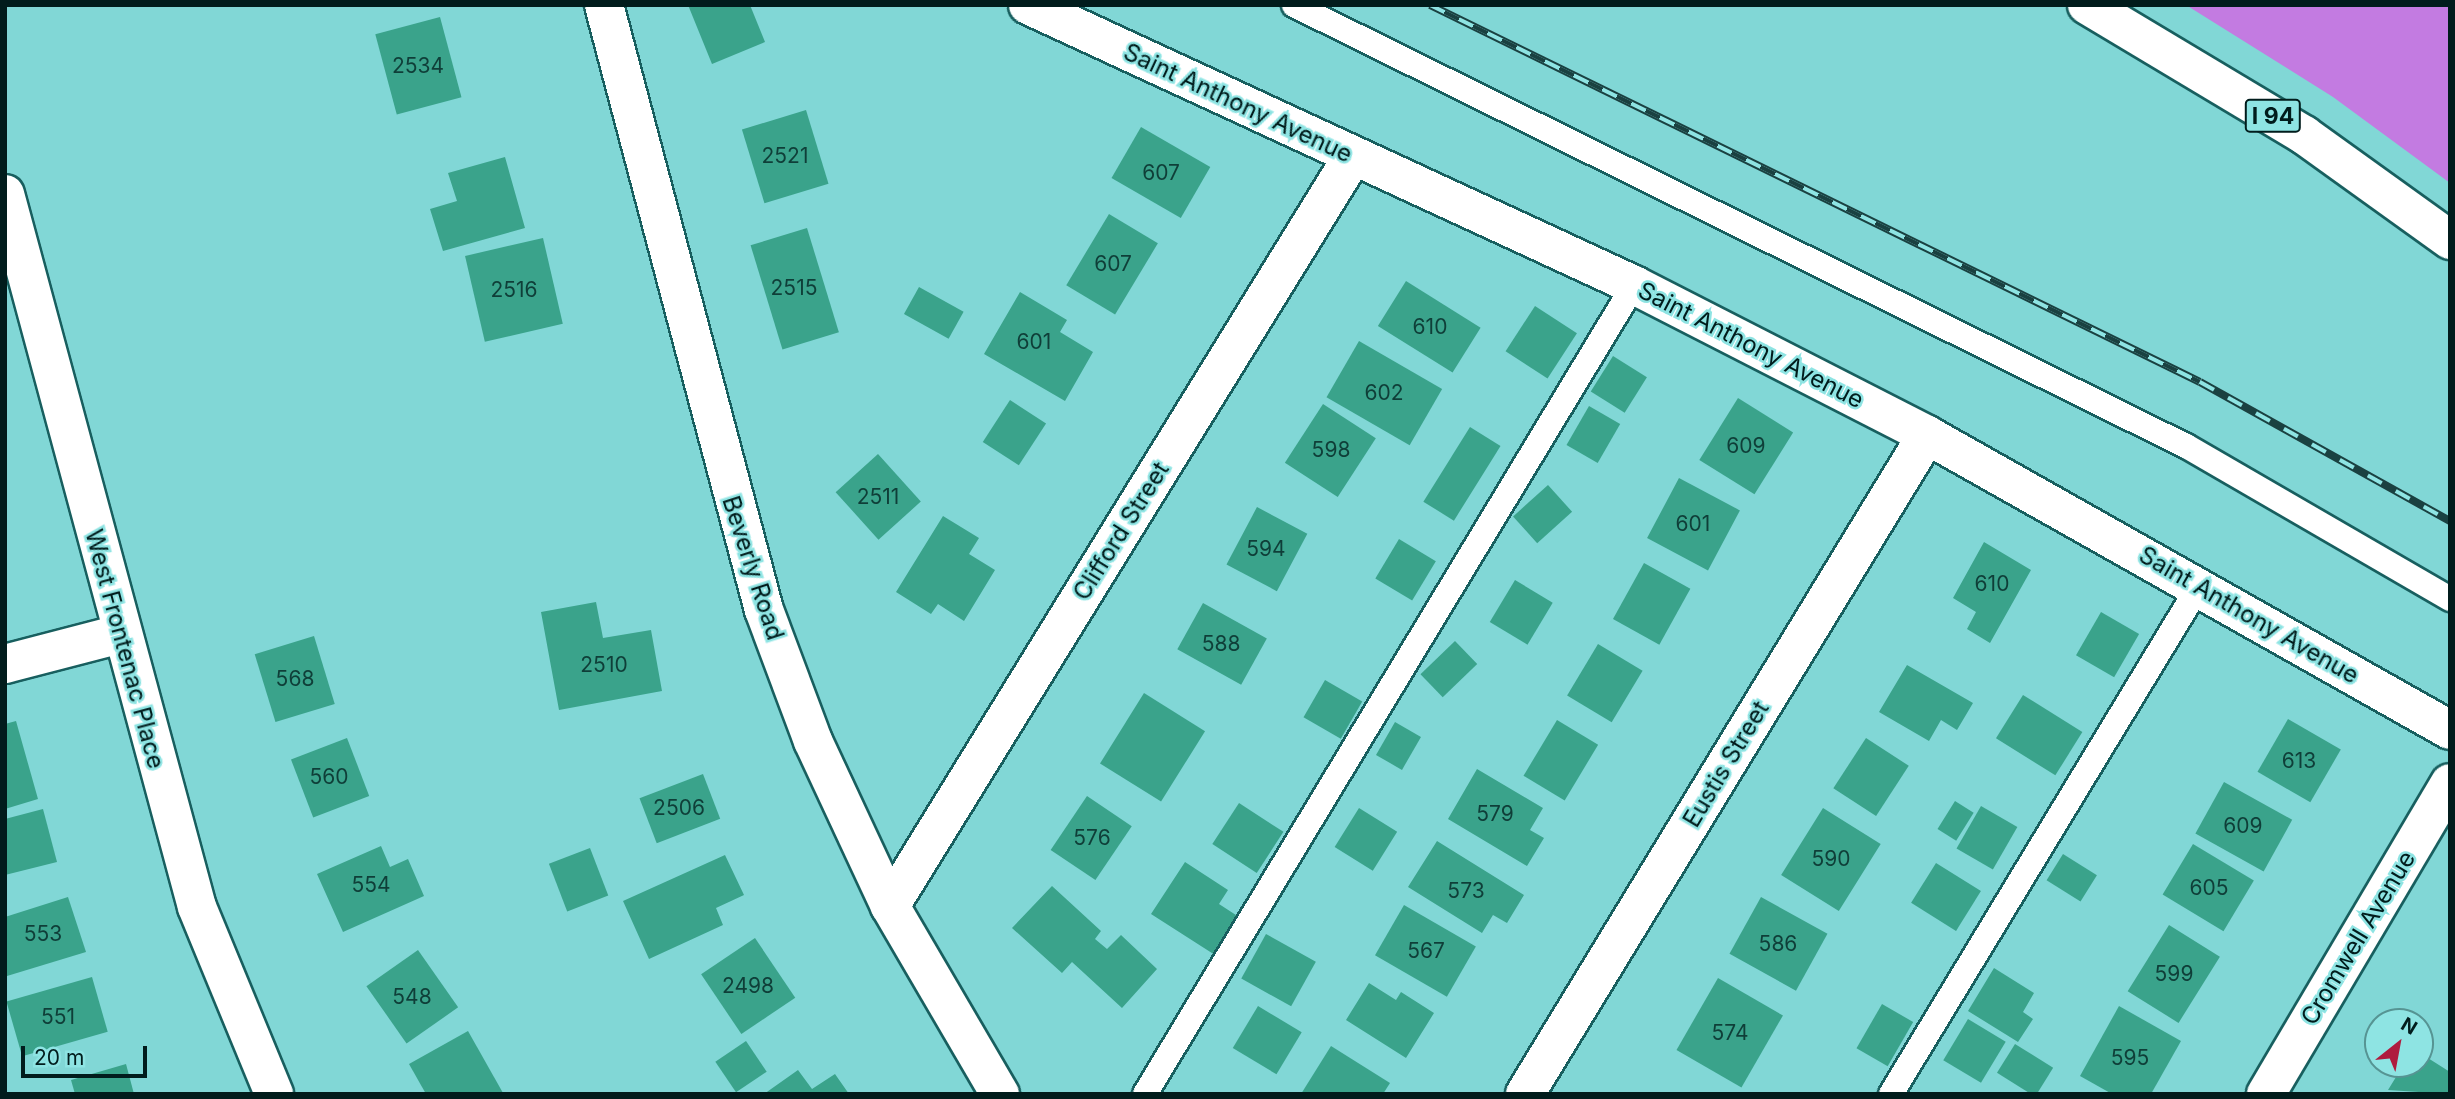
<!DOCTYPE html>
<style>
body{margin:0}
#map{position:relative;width:2455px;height:1099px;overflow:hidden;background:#81d7d6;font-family:Inter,sans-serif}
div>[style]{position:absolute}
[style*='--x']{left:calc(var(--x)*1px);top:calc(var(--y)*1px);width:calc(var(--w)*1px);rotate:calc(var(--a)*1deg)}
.green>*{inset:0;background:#c37be1}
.building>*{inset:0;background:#3aa38b;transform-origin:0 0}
.roads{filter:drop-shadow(2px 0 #185f5f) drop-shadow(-2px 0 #185f5f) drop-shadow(0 2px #185f5f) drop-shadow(0 -2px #185f5f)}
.lane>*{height:24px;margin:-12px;padding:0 12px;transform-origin:12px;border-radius:12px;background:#fff}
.street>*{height:38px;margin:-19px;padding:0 19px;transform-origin:19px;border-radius:19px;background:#fff}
.highway>*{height:38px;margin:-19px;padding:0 19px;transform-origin:19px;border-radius:19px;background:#fff}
.rail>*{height:8px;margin-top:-4px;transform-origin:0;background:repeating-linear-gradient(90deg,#8ee4e3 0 16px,#1a4141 0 32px);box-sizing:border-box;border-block:2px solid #1a4141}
span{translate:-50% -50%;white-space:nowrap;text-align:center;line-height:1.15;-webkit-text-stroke:5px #8ee4e3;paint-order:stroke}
.number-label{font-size:21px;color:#0f3e38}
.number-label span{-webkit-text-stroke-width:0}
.shield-label span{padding:2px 5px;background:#8ee4e3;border:2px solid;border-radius:5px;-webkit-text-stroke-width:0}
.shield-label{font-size:23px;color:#011c1c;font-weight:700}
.street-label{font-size:24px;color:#011c1c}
.frame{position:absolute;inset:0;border:7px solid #011c1c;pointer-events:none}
.north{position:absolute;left:2364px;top:1008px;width:70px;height:70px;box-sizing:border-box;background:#8ee4e3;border:2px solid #569493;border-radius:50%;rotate:31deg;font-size:19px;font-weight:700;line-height:28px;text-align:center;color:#011c1c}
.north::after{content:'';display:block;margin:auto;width:24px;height:32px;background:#af1b3e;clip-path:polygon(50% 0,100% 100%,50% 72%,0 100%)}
.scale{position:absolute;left:21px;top:1046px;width:126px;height:32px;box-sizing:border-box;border:4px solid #011c1c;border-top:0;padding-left:9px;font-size:21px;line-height:24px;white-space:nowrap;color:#011c1c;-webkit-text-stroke:5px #8ee4e3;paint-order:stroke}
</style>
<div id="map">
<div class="green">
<i style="clip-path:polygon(2186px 5px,2450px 5px,2450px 183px,2333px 97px)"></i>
</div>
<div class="building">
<i style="clip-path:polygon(688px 5px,750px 5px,765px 42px,712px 64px)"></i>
<i style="left:440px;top:17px;width:83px;height:67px;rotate:75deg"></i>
<i style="left:806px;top:110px;width:77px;height:67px;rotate:73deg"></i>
<i style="left:1141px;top:127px;width:80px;height:59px;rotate:30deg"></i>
<i style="clip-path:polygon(505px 157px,525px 228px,443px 251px,430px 209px,457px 201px,448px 173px)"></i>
<i style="left:1109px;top:214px;width:57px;height:83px;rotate:31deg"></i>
<i style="left:807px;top:228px;width:109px;height:59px;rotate:73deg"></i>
<i style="left:543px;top:238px;width:88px;height:80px;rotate:77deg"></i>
<i style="left:1406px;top:281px;width:88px;height:53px;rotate:32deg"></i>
<i style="left:919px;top:287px;width:51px;height:31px;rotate:29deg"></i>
<i style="clip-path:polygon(1020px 292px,1067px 320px,1060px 332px,1093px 352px,1065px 401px,984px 354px)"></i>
<i style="left:1535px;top:306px;width:50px;height:54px;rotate:33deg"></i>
<i style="left:1359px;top:341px;width:96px;height:65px;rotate:30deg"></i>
<i style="left:1613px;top:356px;width:40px;height:42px;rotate:32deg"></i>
<i style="left:1738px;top:398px;width:65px;height:73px;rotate:32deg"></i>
<i style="left:1010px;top:400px;width:43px;height:50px;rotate:33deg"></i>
<i style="left:1323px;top:404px;width:63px;height:70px;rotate:33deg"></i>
<i style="left:1589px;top:406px;width:36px;height:45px;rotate:30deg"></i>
<i style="left:1470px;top:427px;width:36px;height:88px;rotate:32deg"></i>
<i style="left:878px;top:454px;width:64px;height:57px;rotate:48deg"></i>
<i style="left:1679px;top:478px;width:69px;height:68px;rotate:28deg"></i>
<i style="left:1548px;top:485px;width:36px;height:47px;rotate:48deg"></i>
<i style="left:1257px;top:507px;width:57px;height:65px;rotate:28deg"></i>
<i style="clip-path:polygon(943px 516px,979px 538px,969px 554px,995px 570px,964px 621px,938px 604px,931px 614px,896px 592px)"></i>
<i style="left:1399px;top:539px;width:43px;height:46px;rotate:31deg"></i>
<i style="clip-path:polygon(1984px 542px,2031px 570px,1990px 643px,1967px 629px,1976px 612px,1953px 598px)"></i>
<i style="left:1644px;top:563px;width:53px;height:64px;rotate:29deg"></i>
<i style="left:1515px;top:580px;width:44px;height:49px;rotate:31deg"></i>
<i style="clip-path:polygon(596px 602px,603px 638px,651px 630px,662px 691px,559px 710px,541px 612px)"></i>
<i style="left:1203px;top:603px;width:73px;height:53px;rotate:29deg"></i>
<i style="left:2101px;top:612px;width:44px;height:50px;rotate:30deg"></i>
<i style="left:314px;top:636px;width:71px;height:62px;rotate:73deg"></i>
<i style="left:1455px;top:641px;width:32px;height:48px;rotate:46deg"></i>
<i style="left:1598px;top:644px;width:52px;height:60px;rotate:31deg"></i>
<i style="clip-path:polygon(1907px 665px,1973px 703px,1957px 730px,1941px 720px,1929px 741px,1879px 712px)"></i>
<i style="left:1325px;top:680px;width:43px;height:43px;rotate:30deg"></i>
<i style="left:1144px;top:693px;width:72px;height:83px;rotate:32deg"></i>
<i style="left:2023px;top:695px;width:70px;height:51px;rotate:32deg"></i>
<i style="left:2288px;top:719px;width:61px;height:61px;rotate:30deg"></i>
<i style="left:1557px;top:720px;width:48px;height:65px;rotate:31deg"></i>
<i style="clip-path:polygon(16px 721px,38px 799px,5px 809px,5px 724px)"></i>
<i style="left:1395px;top:722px;width:30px;height:38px;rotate:30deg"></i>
<i style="left:347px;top:738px;width:62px;height:60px;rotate:69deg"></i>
<i style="left:1866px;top:738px;width:51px;height:60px;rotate:33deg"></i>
<i style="clip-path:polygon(1477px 769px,1543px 808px,1530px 830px,1544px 838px,1527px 866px,1448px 819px)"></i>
<i style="left:703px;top:774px;width:48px;height:68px;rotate:69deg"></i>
<i style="left:2224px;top:782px;width:78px;height:59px;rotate:29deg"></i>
<i style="left:1087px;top:796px;width:54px;height:65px;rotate:34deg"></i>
<i style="left:1955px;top:801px;width:22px;height:33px;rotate:32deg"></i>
<i style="left:1239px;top:803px;width:53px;height:49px;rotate:33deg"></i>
<i style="left:1981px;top:806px;width:42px;height:49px;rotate:30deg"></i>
<i style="left:1359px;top:808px;width:45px;height:46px;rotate:32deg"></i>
<i style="left:1823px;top:808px;width:68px;height:79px;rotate:32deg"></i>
<i style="clip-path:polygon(43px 809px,57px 862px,5px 875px,5px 819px)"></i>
<i style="clip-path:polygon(1437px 841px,1524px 895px,1507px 923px,1493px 915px,1482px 933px,1408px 887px)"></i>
<i style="left:2193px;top:844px;width:71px;height:59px;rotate:31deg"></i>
<i style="clip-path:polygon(381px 846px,390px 867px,408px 859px,424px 896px,343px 932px,317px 874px)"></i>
<i style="left:590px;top:848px;width:51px;height:44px;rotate:69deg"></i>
<i style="left:2063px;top:854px;width:40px;height:31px;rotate:32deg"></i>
<i style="clip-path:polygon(725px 855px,744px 895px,716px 908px,723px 925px,649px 959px,623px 901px)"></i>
<i style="clip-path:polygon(1185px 862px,1228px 890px,1219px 904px,1239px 917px,1215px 955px,1151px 914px)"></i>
<i style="left:1936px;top:863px;width:53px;height:47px;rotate:32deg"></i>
<i style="clip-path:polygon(1052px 886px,1101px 931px,1095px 939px,1107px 949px,1121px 935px,1157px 969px,1122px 1008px,1072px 962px,1062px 973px,1012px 928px)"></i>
<i style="clip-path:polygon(68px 897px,86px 952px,7px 976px,5px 917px)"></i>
<i style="left:1761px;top:897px;width:76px;height:65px;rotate:29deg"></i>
<i style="left:1404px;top:905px;width:83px;height:58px;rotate:30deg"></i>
<i style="left:2169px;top:925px;width:60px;height:78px;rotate:32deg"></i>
<i style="left:1266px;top:934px;width:57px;height:51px;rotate:29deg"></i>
<i style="left:755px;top:938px;width:72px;height:65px;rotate:56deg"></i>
<i style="left:418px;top:950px;width:70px;height:63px;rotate:55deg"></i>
<i style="clip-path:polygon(1994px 968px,2034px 993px,2023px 1012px,2033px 1019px,2018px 1042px,1968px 1011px)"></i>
<i style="left:92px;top:977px;width:57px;height:89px;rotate:74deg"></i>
<i style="left:1718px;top:978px;width:75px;height:83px;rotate:30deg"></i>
<i style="clip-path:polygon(1369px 983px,1396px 1000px,1401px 992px,1434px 1013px,1406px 1058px,1346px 1020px)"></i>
<i style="left:1882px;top:1004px;width:36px;height:51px;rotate:30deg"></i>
<i style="left:1258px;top:1006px;width:51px;height:49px;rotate:31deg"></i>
<i style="clip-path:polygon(2119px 1006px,2181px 1041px,2151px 1094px,2112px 1094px,2080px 1076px)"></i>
<i style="left:1968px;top:1019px;width:44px;height:48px;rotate:31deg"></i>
<i style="clip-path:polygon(468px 1031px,503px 1093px,426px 1094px,409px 1064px)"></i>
<i style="left:746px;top:1041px;width:37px;height:37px;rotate:56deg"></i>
<i style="left:2015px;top:1044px;width:45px;height:34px;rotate:32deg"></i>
<i style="clip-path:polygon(1331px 1046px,1390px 1083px,1383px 1094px,1301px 1094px)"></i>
<i style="clip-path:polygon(2420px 1053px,2450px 1072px,2450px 1094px,2388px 1090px,2404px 1064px,2420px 1064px)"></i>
<i style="clip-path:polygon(126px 1064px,134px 1094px,75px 1094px,71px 1080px)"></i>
<i style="clip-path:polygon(798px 1070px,812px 1089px,835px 1074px,849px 1094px,764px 1094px)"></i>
</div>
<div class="roads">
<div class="lane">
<i style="--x:1294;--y:5;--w:995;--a:26.31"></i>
<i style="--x:2186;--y:446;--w:305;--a:30.1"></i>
<i style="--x:1145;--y:1094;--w:945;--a:-58.85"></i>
<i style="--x:1891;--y:1094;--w:594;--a:-58.77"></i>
</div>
<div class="street">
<i style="--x:604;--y:5;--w:626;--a:75.19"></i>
<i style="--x:764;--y:610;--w:140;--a:69.5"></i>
<i style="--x:813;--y:741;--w:182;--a:65"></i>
<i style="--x:890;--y:906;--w:218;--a:59.7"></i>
<i style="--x:1028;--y:5;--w:668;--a:24.8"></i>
<i style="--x:1634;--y:285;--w:329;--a:27.1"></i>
<i style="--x:1927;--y:435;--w:600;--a:29.43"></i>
<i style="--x:5;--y:194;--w:738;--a:74.93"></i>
<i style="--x:197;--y:907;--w:202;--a:67.6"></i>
<i style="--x:5;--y:664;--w:119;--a:-14.6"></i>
<i style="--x:890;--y:906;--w:881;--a:-58.31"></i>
<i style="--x:1525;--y:1094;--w:772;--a:-58.62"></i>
<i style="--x:2266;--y:1094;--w:361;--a:-59.4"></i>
</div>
<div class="highway">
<i style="--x:2087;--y:5;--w:253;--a:30.9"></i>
<i style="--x:2304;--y:135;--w:180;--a:35.7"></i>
</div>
</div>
<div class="rail">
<i style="--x:1430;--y:5;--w:857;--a:26.09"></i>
<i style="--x:2200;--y:382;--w:286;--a:29.1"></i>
</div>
<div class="number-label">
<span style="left:418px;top:66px">2534</span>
<span style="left:785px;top:156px">2521</span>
<span style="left:1161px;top:173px">607</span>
<span style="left:1113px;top:264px">607</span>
<span style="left:794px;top:288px">2515</span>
<span style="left:514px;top:290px">2516</span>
<span style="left:1430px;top:327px">610</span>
<span style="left:1034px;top:342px">601</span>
<span style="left:1384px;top:393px">602</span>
<span style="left:1746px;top:446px">609</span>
<span style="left:1331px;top:450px">598</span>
<span style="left:878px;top:497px">2511</span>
<span style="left:1693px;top:524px">601</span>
<span style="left:1266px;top:549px">594</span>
<span style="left:1992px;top:584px">610</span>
<span style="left:1221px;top:644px">588</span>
<span style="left:604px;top:665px">2510</span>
<span style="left:295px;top:679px">568</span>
<span style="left:2299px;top:761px">613</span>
<span style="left:329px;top:777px">560</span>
<span style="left:679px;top:808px">2506</span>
<span style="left:1495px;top:814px">579</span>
<span style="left:2243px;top:826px">609</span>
<span style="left:1092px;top:838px">576</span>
<span style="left:1831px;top:859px">590</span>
<span style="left:371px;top:885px">554</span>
<span style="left:2209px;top:888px">605</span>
<span style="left:1466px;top:891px">573</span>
<span style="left:43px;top:934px">553</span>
<span style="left:1778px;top:944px">586</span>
<span style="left:1426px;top:951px">567</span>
<span style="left:2174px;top:974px">599</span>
<span style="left:748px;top:986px">2498</span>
<span style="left:412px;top:997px">548</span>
<span style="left:58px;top:1017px">551</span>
<span style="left:1730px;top:1033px">574</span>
<span style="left:2130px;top:1058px">595</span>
</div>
<div class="shield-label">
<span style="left:2273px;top:116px">I 94</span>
</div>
<div class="street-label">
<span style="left:1238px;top:103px;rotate:25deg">Saint Anthony Avenue</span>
<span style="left:1751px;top:345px;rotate:27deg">Saint Anthony Avenue</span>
<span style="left:1121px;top:531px;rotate:-58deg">Clifford Street</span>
<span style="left:753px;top:568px;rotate:72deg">Beverly Road</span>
<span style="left:2249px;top:615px;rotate:30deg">Saint Anthony Avenue</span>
<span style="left:125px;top:649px;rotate:75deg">West Frontenac Place</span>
<span style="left:1726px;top:764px;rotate:-59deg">Eustis Street</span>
<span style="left:2358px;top:938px;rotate:-59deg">Cromwell Avenue</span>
</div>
<div class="frame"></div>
<div class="north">N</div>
<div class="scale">20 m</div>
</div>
